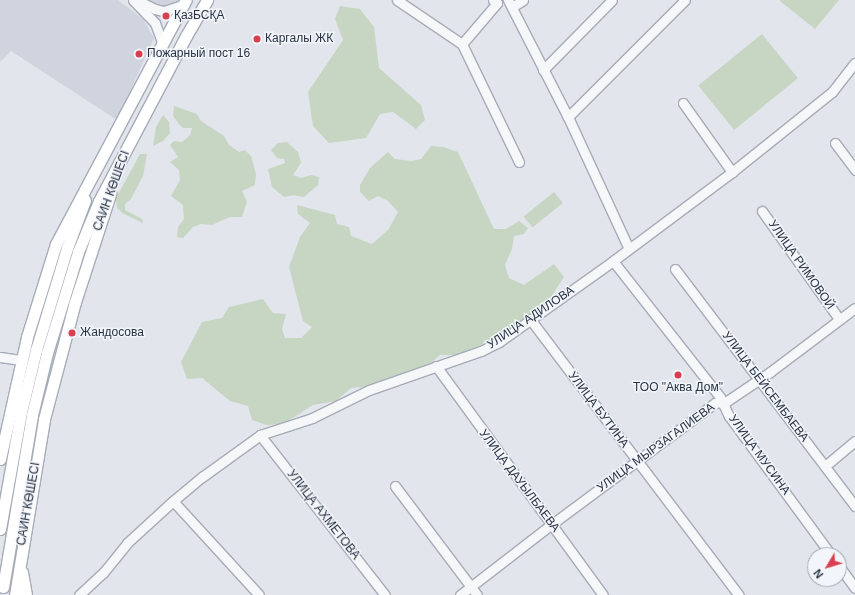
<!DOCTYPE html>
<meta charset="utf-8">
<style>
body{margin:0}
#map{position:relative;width:855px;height:595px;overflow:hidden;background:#e2e5ec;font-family:Helvetica,sans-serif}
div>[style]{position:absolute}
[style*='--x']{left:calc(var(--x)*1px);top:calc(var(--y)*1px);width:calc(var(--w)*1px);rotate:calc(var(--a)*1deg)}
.built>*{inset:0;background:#d0d4de}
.green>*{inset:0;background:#c7d6c2;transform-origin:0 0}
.roads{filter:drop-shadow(1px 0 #a6acb7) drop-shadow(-1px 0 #a6acb7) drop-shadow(0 1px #a6acb7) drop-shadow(0 -1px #a6acb7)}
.minor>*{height:9px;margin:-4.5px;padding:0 4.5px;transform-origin:4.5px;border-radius:4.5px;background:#f5f7f9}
.major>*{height:11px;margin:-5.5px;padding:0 5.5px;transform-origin:5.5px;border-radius:5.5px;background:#fff}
.dots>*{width:11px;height:11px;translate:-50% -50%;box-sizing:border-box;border:2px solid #f2f5f9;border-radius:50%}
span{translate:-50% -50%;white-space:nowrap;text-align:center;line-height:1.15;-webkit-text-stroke:3px #f2f5f9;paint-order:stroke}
.poi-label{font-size:12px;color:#283245}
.left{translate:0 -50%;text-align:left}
.street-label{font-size:12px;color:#283245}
.north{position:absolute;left:807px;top:547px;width:40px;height:40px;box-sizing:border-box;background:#f2f5f9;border:1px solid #a1a7b1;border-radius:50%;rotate:232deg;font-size:11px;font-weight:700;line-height:16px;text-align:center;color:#283245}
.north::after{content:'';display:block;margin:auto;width:14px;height:18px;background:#da3e4f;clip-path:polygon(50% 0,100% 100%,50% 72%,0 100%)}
</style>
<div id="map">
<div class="built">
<i style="clip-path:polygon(0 0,118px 0,143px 19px,154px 38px,117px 120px,11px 51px,0 62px)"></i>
<i style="clip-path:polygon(134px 0,186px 0,171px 26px)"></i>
</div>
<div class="green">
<i style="clip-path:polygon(781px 0,839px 0,815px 29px,780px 1px)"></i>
<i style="clip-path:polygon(340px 6px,360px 9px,374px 27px,379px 68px,421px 105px,425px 120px,416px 129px,393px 112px,380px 114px,366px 138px,329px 143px,313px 126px,308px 92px,343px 40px,335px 19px)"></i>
<i style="left:762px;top:34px;width:57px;height:82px;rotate:51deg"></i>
<i style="clip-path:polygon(174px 106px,197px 114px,201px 121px,224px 136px,229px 145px,239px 152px,245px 150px,251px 156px,256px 174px,255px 185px,242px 191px,247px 202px,242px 217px,230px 217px,212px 225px,201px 224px,193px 227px,183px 238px,177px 237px,178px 227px,184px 219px,183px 205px,171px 196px,180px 180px,179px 170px,170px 162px,178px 157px,170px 145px,174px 141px,182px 142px,190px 135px,192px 128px,183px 128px,179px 124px,173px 116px)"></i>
<i style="clip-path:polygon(163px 115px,169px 122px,170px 133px,163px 141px,153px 146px,156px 127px)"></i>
<i style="clip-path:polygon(287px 142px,298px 152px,301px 163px,293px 175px,301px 178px,311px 175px,319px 177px,318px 185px,304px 197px,293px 195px,284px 197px,272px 187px,268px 169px,285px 163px,284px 159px,277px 158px,271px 150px,278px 143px)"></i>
<i style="clip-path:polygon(431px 146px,443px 147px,458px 152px,494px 229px,506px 229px,519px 221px,528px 228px,524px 234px,514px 236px,512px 249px,505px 265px,509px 278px,524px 285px,554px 264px,564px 277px,547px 303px,511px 329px,462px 355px,440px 355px,425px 368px,362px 387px,351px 388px,336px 401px,313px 405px,283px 424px,267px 425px,252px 420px,248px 406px,230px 401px,202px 378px,187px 379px,181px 362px,202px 322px,222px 318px,229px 307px,263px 299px,273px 313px,286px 314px,282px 329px,285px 338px,301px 338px,312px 327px,303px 321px,289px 267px,300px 237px,310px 223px,298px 214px,297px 205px,335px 215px,337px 224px,349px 227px,351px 236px,372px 244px,388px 230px,398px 212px,388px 201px,378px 196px,369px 201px,360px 192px,360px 185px,370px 168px,388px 152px,395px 159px,412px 161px,421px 159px)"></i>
<i style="clip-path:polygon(140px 154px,147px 154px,143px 176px,131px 199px,125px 204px,125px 210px,142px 219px,143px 223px,124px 214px,117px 208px,116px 198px)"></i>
<i style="left:554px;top:192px;width:14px;height:39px;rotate:51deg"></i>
</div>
<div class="roads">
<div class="minor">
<i style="--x:133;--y:0;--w:32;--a:46"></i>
<i style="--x:155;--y:23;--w:20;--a:70"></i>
<i style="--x:137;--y:0;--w:20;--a:27"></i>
<i style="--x:155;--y:9;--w:9;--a:13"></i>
<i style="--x:164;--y:11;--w:19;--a:-18"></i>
<i style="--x:397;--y:0;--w:78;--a:34.1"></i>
<i style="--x:462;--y:44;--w:131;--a:64.2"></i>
<i style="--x:508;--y:0;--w:131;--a:62.9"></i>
<i style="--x:568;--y:117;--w:145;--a:65.2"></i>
<i style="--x:512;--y:7;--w:13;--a:-32"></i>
<i style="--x:462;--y:44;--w:54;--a:-49.5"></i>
<i style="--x:497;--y:3;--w:5;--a:-143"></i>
<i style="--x:543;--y:70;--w:98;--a:-45.4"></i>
<i style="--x:683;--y:103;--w:85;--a:54.6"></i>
<i style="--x:568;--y:117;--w:165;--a:-45"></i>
<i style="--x:835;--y:143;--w:34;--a:53"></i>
<i style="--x:762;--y:211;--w:133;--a:54.5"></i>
<i style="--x:613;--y:261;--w:173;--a:51.8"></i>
<i style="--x:720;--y:397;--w:21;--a:65"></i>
<i style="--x:729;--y:416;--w:172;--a:53.7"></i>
<i style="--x:675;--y:269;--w:298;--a:52.8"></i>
<i style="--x:530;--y:319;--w:346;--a:52.9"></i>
<i style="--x:0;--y:357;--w:21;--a:8"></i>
<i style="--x:436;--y:366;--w:283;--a:53.9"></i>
<i style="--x:260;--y:435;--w:203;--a:52"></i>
<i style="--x:825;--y:466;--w:39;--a:-40"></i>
<i style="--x:395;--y:486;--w:136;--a:53"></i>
<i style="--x:173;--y:501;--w:127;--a:47.5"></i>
<i style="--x:839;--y:566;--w:27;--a:54"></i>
<i style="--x:79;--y:595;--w:33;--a:-43"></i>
<i style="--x:103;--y:573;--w:38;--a:-51"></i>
<i style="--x:127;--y:543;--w:62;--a:-42.4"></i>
<i style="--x:173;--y:501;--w:38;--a:-40"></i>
<i style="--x:202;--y:477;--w:72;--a:-35.9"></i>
<i style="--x:260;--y:435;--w:55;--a:-18.1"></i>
<i style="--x:312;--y:418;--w:64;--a:-26.2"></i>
<i style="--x:369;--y:390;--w:119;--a:-19.2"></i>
<i style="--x:481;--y:351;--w:20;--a:-27"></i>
<i style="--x:499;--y:342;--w:140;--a:-35.4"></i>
<i style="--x:613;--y:261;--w:149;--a:-36.8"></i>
<i style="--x:732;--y:172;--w:128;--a:-38.7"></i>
<i style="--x:832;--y:92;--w:37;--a:-52"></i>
<i style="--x:460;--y:595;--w:116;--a:-37.7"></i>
<i style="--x:552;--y:524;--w:203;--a:-36.6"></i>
<i style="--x:715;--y:403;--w:12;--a:-9"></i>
<i style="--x:727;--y:401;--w:52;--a:-34"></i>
<i style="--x:770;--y:372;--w:106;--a:-37"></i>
</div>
<div class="major">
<i style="--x:0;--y:459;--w:125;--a:-77.5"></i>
<i style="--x:27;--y:337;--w:97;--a:-72.7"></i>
<i style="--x:56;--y:244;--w:276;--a:-62"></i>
<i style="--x:0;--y:529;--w:119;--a:-79.8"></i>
<i style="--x:21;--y:412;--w:64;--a:-76.4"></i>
<i style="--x:36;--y:350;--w:107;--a:-73.1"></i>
<i style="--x:67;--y:248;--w:51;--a:-69.4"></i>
<i style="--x:22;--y:572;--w:23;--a:80"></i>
<i style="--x:3;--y:587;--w:174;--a:-80.4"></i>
<i style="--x:32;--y:415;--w:64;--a:-76.4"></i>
<i style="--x:47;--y:353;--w:106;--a:-72.9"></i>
<i style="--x:78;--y:252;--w:55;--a:-67.6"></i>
<i style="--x:99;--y:201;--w:187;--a:-62.2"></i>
<i style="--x:186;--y:36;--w:42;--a:-59.7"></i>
<i style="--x:15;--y:595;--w:178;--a:-80.6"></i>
<i style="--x:44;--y:419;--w:121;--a:-75.2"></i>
<i style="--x:75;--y:302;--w:114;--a:-72"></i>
</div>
</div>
<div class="dots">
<i style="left:166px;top:16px;background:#da3e4f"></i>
<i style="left:257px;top:39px;background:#da3e4f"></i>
<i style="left:139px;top:54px;background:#da3e4f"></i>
<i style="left:72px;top:333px;background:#da3e4f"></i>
<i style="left:678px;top:375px;background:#da3e4f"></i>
</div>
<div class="poi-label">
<span class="left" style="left:174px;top:16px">ҚазБСҚА</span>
<span class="left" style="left:265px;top:39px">Каргалы ЖК</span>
<span class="left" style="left:147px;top:54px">Пожарный пост 16</span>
<span class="left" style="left:80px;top:333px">Жандосова</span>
<span style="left:678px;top:388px">ТОО "Аква Дом"</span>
</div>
<div class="street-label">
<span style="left:112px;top:191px;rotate:-70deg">САИН КӨШЕСІ</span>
<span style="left:801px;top:265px;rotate:55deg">УЛИЦА РИМОВОЙ</span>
<span style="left:531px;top:318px;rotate:-34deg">УЛИЦА АДИЛОВА</span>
<span style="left:765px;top:387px;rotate:53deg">УЛИЦА БЕЙСЕМБАЕВА</span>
<span style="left:598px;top:410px;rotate:53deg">УЛИЦА БУТИНА</span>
<span style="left:656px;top:448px;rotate:-36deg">УЛИЦА МЫРЗАГАЛИЕВА</span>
<span style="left:759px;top:455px;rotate:54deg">УЛИЦА МУСИНА</span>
<span style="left:519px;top:481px;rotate:53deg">УЛИЦА ДАУЫЛБАЕВА</span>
<span style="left:29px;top:504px;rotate:-80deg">САИН КӨШЕСІ</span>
<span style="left:323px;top:515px;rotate:52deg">УЛИЦА АХМЕТОВА</span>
</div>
<div class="north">N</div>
</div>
